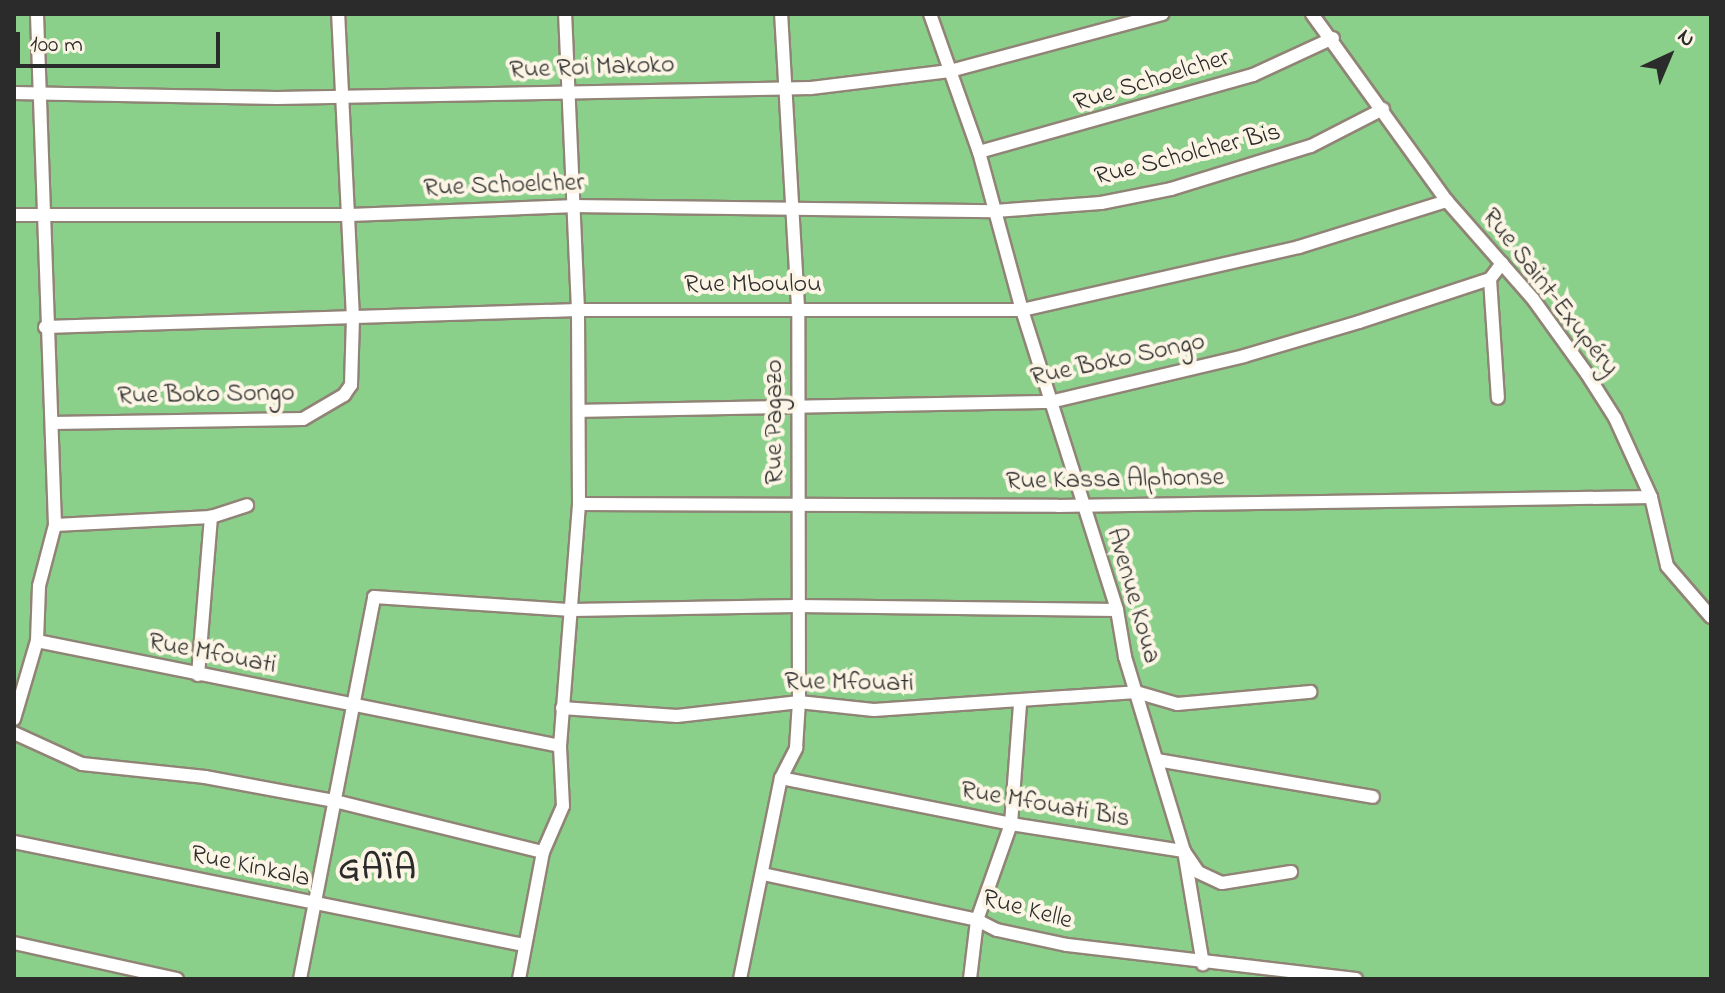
<!DOCTYPE html>
<meta charset="utf-8">
<style>
body{margin:0}
#map{position:relative;width:1725px;height:993px;overflow:hidden;background:#f4dec0;font-family:"Indie Flower",sans-serif}
div>[style]{position:absolute}
[style*='--x']{left:calc(var(--x)*1px);top:calc(var(--y)*1px);width:calc(var(--w)*1px);rotate:calc(var(--a)*1deg)}
.green>*{inset:0;background:#8bd08a;transform-origin:0 0}
.roads{filter:drop-shadow(2px 0 #908476) drop-shadow(-2px 0 #908476) drop-shadow(0 2px #908476) drop-shadow(0 -2px #908476)}
.minor>*{height:12px;margin:-6px;padding:0 6px;transform-origin:6px;border-radius:6px;background:#fff}
span{translate:-50% -50%;white-space:nowrap;text-align:center;line-height:1.15;-webkit-text-stroke:8px #fcf5e5;paint-order:stroke}
.street-label{font-size:26px;color:#2b2b2b}
.district-label{font-size:34px;color:#2b2b2b;font-weight:700;letter-spacing:2px}
.frame{position:absolute;inset:0;border:16px solid #2b2b2b;pointer-events:none}
.north{position:absolute;left:1629px;top:16px;width:80px;height:80px;-webkit-text-stroke:6px #fcf5e5;paint-order:stroke;rotate:44deg;font-size:22px;font-weight:700;line-height:32px;text-align:center;color:#2b2b2b}
.north::after{content:'';display:block;margin:auto;width:28px;height:36px;background:#2b2b2b;clip-path:polygon(50% 0,100% 100%,50% 72%,0 100%)}
.scale{position:absolute;left:16px;top:32px;width:204px;height:36px;box-sizing:border-box;border:4px solid #2b2b2b;border-top:0;padding-left:10px;font-size:24px;line-height:28px;white-space:nowrap;color:#2b2b2b;-webkit-text-stroke:6px #fcf5e5;paint-order:stroke}
</style>
<div id="map">
<div class="green">
<i style="left:14px;top:14px;width:1697px;height:965px"></i>
</div>
<div class="roads">
<div class="minor">
<i style="--x:930;--y:14;--w:146;--a:70.5"></i>
<i style="--x:979;--y:152;--w:164;--a:74.8"></i>
<i style="--x:1022;--y:310;--w:315;--a:72.4"></i>
<i style="--x:1117;--y:610;--w:48;--a:80.3"></i>
<i style="--x:1125;--y:657;--w:203;--a:73.1"></i>
<i style="--x:1184;--y:851;--w:115;--a:80.5"></i>
<i style="--x:1312;--y:14;--w:231;--a:54.2"></i>
<i style="--x:1447;--y:201;--w:130;--a:48.7"></i>
<i style="--x:1533;--y:299;--w:92;--a:54.2"></i>
<i style="--x:1587;--y:374;--w:52;--a:57.5"></i>
<i style="--x:1615;--y:418;--w:87;--a:65.5"></i>
<i style="--x:1651;--y:497;--w:71;--a:76.9"></i>
<i style="--x:1667;--y:566;--w:67;--a:49.2"></i>
<i style="--x:14;--y:93;--w:263;--a:1.1"></i>
<i style="--x:277;--y:98;--w:534;--a:-1.07"></i>
<i style="--x:811;--y:88;--w:140;--a:-7"></i>
<i style="--x:950;--y:71;--w:220;--a:-15"></i>
<i style="--x:979;--y:152;--w:285;--a:-15.7"></i>
<i style="--x:1253;--y:75;--w:88;--a:-24.8"></i>
<i style="--x:14;--y:215;--w:336;--a:0"></i>
<i style="--x:350;--y:215;--w:220;--a:-2.3"></i>
<i style="--x:570;--y:206;--w:425;--a:0.7"></i>
<i style="--x:995;--y:211;--w:106;--a:-4.3"></i>
<i style="--x:1101;--y:203;--w:71;--a:-11.3"></i>
<i style="--x:1171;--y:189;--w:146;--a:-17.1"></i>
<i style="--x:1311;--y:146;--w:81;--a:-27.2"></i>
<i style="--x:1490;--y:279;--w:119;--a:86.2"></i>
<i style="--x:45;--y:327;--w:533;--a:-1.83"></i>
<i style="--x:578;--y:310;--w:444;--a:0"></i>
<i style="--x:1022;--y:310;--w:284;--a:-12.8"></i>
<i style="--x:1299;--y:247;--w:155;--a:-17.3"></i>
<i style="--x:579;--y:411;--w:471;--a:-1.1"></i>
<i style="--x:1050;--y:402;--w:199;--a:-13.3"></i>
<i style="--x:1244;--y:356;--w:120;--a:-16.5"></i>
<i style="--x:1359;--y:322;--w:138;--a:-18.2"></i>
<i style="--x:1490;--y:279;--w:20;--a:-53"></i>
<i style="--x:52;--y:423;--w:251;--a:-0.9"></i>
<i style="--x:303;--y:419;--w:48;--a:-30.3"></i>
<i style="--x:344;--y:395;--w:12;--a:-55"></i>
<i style="--x:351;--y:385;--w:67;--a:-88.3"></i>
<i style="--x:353;--y:318;--w:304;--a:-92.8"></i>
<i style="--x:579;--y:504;--w:479;--a:0.2"></i>
<i style="--x:1058;--y:506;--w:593;--a:-0.87"></i>
<i style="--x:55;--y:525;--w:156;--a:-2.9"></i>
<i style="--x:211;--y:517;--w:38;--a:-18"></i>
<i style="--x:37;--y:641;--w:533;--a:11.35"></i>
<i style="--x:560;--y:746;--w:243;--a:-85.5"></i>
<i style="--x:579;--y:504;--w:194;--a:-90.3"></i>
<i style="--x:578;--y:310;--w:296;--a:-92.5"></i>
<i style="--x:198;--y:675;--w:159;--a:-85.3"></i>
<i style="--x:562;--y:708;--w:115;--a:4"></i>
<i style="--x:677;--y:716;--w:123;--a:-6.5"></i>
<i style="--x:799;--y:702;--w:75;--a:6.1"></i>
<i style="--x:874;--y:710;--w:263;--a:-3.9"></i>
<i style="--x:1136;--y:692;--w:43;--a:16.3"></i>
<i style="--x:1177;--y:704;--w:134;--a:-5.2"></i>
<i style="--x:14;--y:719;--w:81;--a:-73.6"></i>
<i style="--x:37;--y:641;--w:55;--a:-87.9"></i>
<i style="--x:39;--y:586;--w:63;--a:-75.3"></i>
<i style="--x:55;--y:525;--w:511;--a:-92.02"></i>
<i style="--x:14;--y:733;--w:75;--a:24.5"></i>
<i style="--x:82;--y:764;--w:124;--a:6"></i>
<i style="--x:205;--y:777;--w:132;--a:10.5"></i>
<i style="--x:335;--y:801;--w:214;--a:13.8"></i>
<i style="--x:1157;--y:760;--w:219;--a:9.7"></i>
<i style="--x:781;--y:778;--w:235;--a:11.3"></i>
<i style="--x:1011;--y:824;--w:175;--a:8.9"></i>
<i style="--x:1184;--y:851;--w:25;--a:56"></i>
<i style="--x:1198;--y:872;--w:26;--a:25"></i>
<i style="--x:1222;--y:883;--w:70;--a:-9.1"></i>
<i style="--x:14;--y:842;--w:520;--a:11.42"></i>
<i style="--x:763;--y:874;--w:219;--a:12.1"></i>
<i style="--x:977;--y:920;--w:22;--a:27"></i>
<i style="--x:997;--y:930;--w:72;--a:12.1"></i>
<i style="--x:1067;--y:945;--w:291;--a:6.7"></i>
<i style="--x:14;--y:943;--w:167;--a:12.5"></i>
<i style="--x:300;--y:979;--w:389;--a:-79"></i>
<i style="--x:374;--y:597;--w:198;--a:3.8"></i>
<i style="--x:572;--y:610;--w:225;--a:-1"></i>
<i style="--x:797;--y:606;--w:320;--a:0.7"></i>
<i style="--x:519;--y:979;--w:129;--a:-79.3"></i>
<i style="--x:543;--y:852;--w:50;--a:-66.5"></i>
<i style="--x:563;--y:806;--w:60;--a:-92.9"></i>
<i style="--x:740;--y:979;--w:205;--a:-78.5"></i>
<i style="--x:781;--y:778;--w:34;--a:-63"></i>
<i style="--x:796;--y:748;--w:46;--a:-86.3"></i>
<i style="--x:799;--y:702;--w:395;--a:-90.1"></i>
<i style="--x:798;--y:307;--w:293;--a:-93.3"></i>
<i style="--x:970;--y:979;--w:59;--a:-83.2"></i>
<i style="--x:977;--y:920;--w:102;--a:-70.5"></i>
<i style="--x:1011;--y:824;--w:121;--a:-85.7"></i>
</div>
</div>
<div class="street-label">
<span style="left:592px;top:69px;rotate:-2deg">Rue Roi Makoko</span>
<span style="left:1152px;top:82px;rotate:-17deg">Rue Schoelcher</span>
<span style="left:1188px;top:156px;rotate:-14deg">Rue Scholcher Bis</span>
<span style="left:504px;top:187px;rotate:-2deg">Rue Schoelcher</span>
<span style="left:753px;top:286px">Rue Mboulou</span>
<span style="left:1549px;top:293px;rotate:52deg">Rue Saint-Exupéry</span>
<span style="left:1118px;top:361px;rotate:-12deg">Rue Boko Songo</span>
<span style="left:206px;top:396px;rotate:-1deg">Rue Boko Songo</span>
<span style="left:776px;top:422px;rotate:-90deg">Rue Pagazo</span>
<span style="left:1115px;top:481px;rotate:-1deg">Rue Kassa Alphonse</span>
<span style="left:1132px;top:596px;rotate:74deg">Avenue Koua</span>
<span style="left:212px;top:655px;rotate:11deg">Rue Mfouati</span>
<span style="left:849px;top:684px;rotate:1deg">Rue Mfouati</span>
<span style="left:1045px;top:806px;rotate:10deg">Rue Mfouati Bis</span>
<span style="left:250px;top:868px;rotate:12deg">Rue Kinkala</span>
<span style="left:1027px;top:911px;rotate:15deg">Rue Kelle</span>
</div>
<div class="district-label">
<span style="left:378px;top:871px">GAÏA</span>
</div>
<div class="frame"></div>
<div class="north">N</div>
<div class="scale">100 m</div>
</div>
